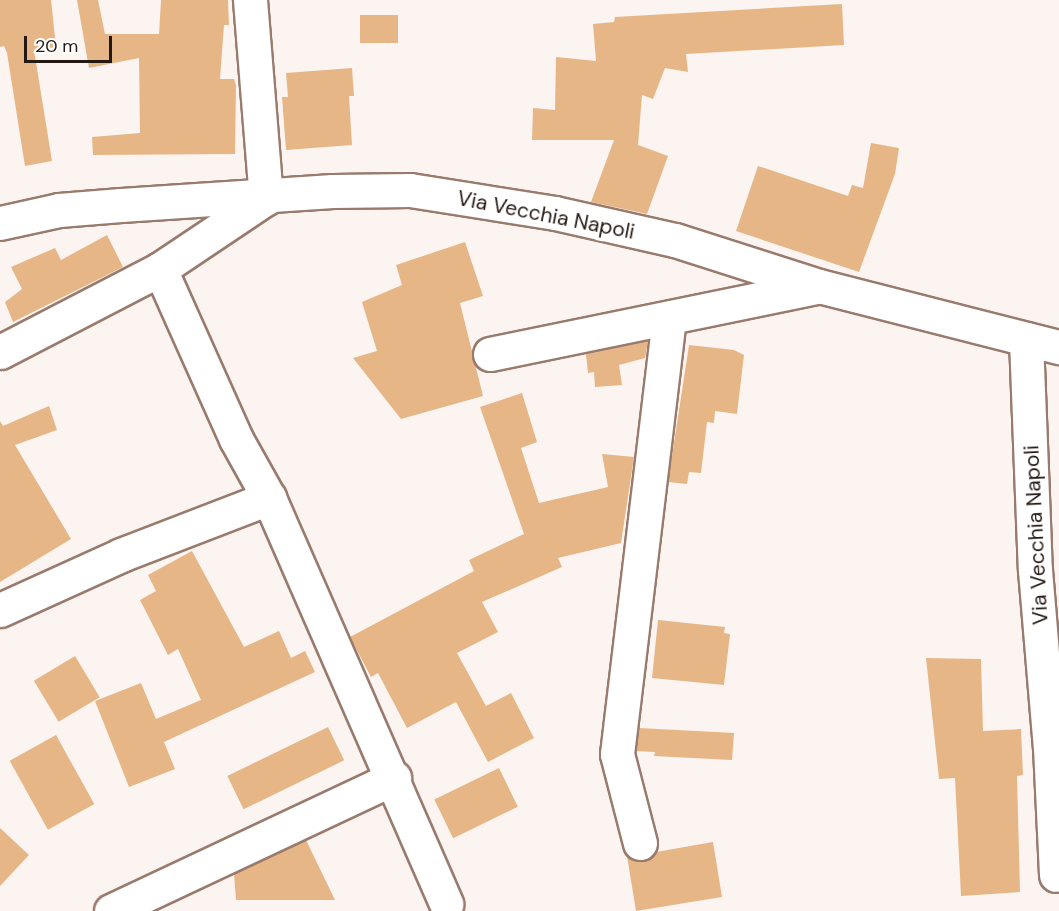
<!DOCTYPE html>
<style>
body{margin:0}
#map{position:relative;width:1059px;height:911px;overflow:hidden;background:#fbf4f1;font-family:"DM Sans",sans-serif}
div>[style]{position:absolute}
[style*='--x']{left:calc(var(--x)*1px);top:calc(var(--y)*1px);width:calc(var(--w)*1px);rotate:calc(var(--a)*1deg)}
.building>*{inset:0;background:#e7b686;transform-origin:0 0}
.roads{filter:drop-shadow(2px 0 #997b6e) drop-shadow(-2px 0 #997b6e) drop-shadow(0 2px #997b6e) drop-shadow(0 -2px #997b6e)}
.minor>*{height:33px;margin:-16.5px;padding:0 16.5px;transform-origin:16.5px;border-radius:16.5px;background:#fff}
span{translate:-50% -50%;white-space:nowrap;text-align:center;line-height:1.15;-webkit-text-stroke:6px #fff;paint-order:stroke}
.street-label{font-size:21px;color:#241813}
.scale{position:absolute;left:24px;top:36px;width:88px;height:27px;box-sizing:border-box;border:3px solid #241813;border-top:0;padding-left:8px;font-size:18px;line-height:21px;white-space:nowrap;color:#241813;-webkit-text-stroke:4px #fff;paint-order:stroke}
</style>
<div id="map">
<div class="building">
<i style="clip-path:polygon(0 0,51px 0,56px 47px,34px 50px,52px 161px,25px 166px,7px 53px,4px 46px,0 47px)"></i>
<i style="clip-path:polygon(77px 0,98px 0,105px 34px,159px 34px,161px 0,228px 0,229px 25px,224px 25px,220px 79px,234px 79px,236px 85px,235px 154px,93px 155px,92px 137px,140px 133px,139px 58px,89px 68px)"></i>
<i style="clip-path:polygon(842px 4px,844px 45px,686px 54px,688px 72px,665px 68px,653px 99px,642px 95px,638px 145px,668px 156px,647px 214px,591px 202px,614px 140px,532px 140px,533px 108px,555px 110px,556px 57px,596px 61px,593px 24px,614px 22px,615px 17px)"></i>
<i style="left:360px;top:15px;width:38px;height:28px"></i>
<i style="clip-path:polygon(352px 68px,354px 96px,349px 96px,352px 145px,286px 150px,282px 97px,288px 97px,286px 73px)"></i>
<i style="clip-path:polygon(871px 143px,899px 148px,895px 174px,859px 272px,736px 231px,758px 166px,848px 196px,852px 185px,863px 188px)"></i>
<i style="clip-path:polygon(107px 235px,123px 267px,13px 322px,5px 302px,22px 289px,11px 267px,55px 248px,61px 260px)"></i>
<i style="clip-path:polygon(465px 242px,483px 296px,460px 303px,483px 396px,401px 419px,353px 358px,377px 351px,362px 302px,402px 285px,396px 265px)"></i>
<i style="clip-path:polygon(648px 341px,645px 358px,619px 365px,622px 385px,595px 387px,594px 372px,588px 373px,586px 354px)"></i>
<i style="clip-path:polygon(689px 345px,734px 350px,744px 355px,737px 414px,715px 411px,714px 423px,707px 422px,701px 473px,689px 472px,687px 484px,668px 482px)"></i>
<i style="clip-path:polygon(522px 393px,537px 442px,521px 448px,539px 503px,608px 487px,602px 454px,634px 457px,621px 543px,558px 558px,562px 567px,482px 602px,498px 632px,457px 653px,486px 706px,511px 693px,534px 738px,488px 762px,456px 702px,407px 728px,378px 673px,371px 677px,350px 637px,474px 571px,469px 560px,524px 534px,480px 407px)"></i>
<i style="clip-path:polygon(49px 406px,57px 430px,15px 445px,71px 539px,0 582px,0 421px,3px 426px)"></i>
<i style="clip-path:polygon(192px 551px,244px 647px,279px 631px,291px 658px,305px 651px,315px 672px,164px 742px,175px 769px,129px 787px,95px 701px,141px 683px,156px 719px,201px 700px,178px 649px,168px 655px,140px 600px,156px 591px,148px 575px)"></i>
<i style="clip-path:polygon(658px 620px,725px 627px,724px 633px,730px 634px,724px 685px,652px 678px)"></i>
<i style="left:75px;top:656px;width:48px;height:48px;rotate:59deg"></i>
<i style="clip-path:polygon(926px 658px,981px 659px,983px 731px,1021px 729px,1023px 775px,1017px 776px,1020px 892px,961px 896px,955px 778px,939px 779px)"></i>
<i style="left:328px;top:727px;width:37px;height:112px;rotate:64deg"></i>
<i style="clip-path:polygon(639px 728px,734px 733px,732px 760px,654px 756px,655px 752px,636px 751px)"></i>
<i style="left:56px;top:735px;width:79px;height:53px;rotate:61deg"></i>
<i style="left:499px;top:768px;width:43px;height:72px;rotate:64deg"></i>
<i style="clip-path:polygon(0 828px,29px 855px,0 886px)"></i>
<i style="clip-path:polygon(306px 840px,335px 900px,236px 900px,234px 874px)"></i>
<i style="clip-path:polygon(713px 842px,722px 897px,636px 911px,627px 856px,644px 861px,656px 852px)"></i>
</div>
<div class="roads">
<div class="minor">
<i style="--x:250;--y:0;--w:199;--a:85.4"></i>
<i style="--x:0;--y:223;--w:60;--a:-12.4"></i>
<i style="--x:59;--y:210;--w:62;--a:-4.6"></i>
<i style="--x:121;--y:205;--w:212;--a:-3.8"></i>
<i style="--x:333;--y:191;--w:77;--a:-0.7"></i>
<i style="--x:410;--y:190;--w:147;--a:9"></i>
<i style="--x:555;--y:213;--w:123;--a:12.7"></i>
<i style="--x:675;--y:240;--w:151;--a:17.7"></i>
<i style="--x:819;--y:286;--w:248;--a:14.3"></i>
<i style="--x:160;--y:269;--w:186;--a:65.9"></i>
<i style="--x:236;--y:439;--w:68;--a:60.8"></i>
<i style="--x:269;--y:498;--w:443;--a:66.4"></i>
<i style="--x:1026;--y:339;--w:231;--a:87.8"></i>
<i style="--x:1035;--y:570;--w:178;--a:85.2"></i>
<i style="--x:1050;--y:747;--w:128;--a:87.3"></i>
<i style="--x:0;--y:352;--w:180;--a:-27.4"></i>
<i style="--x:160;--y:269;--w:128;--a:-33.8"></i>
<i style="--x:490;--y:354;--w:334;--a:-11.6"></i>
<i style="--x:0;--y:610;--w:133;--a:-24.4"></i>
<i style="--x:121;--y:555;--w:159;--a:-21.1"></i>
<i style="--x:640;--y:843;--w:92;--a:-104.5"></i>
<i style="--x:617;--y:754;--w:438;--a:-83.2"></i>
<i style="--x:111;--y:911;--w:313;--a:-25.2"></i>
</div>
</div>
<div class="street-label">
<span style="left:546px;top:215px;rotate:11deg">Via Vecchia Napoli</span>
<span style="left:1036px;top:535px;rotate:-93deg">Via Vecchia Napoli</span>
</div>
<div class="scale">20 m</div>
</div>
